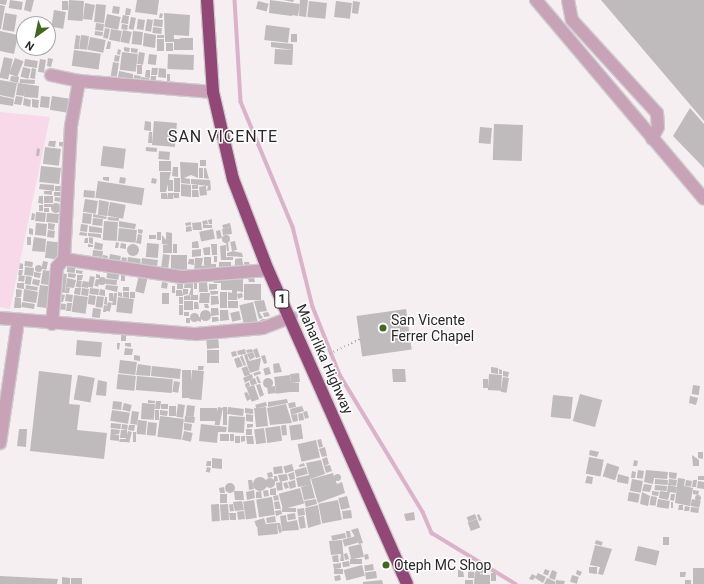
<!DOCTYPE html>
<style>
body{margin:0}
#map{position:relative;width:704px;height:584px;overflow:hidden;background:#f5eff2;font-family:Roboto,sans-serif}
div>[style]{position:absolute}
[style*='--x']{left:calc(var(--x)*1px);top:calc(var(--y)*1px);width:calc(var(--w)*1px);rotate:calc(var(--a)*1deg)}
.green>*{inset:0;background:#f7d9e9}
.stream>*{height:3.5px;margin:-1.75px;padding:0 1.75px;transform-origin:1.75px;border-radius:1.75px;background:#dab2c9}
.building>*{inset:0;background:#bfbabc;transform-origin:0 0}
.round{border-radius:50%}
.path>*{height:2px;margin-top:-1px;transform-origin:0;background:repeating-linear-gradient(90deg,#b0acae 0 1px,transparent 0 4px)}
.roads{filter:drop-shadow(1px 0 #d0cbce) drop-shadow(-1px 0 #d0cbce) drop-shadow(0 1px #d0cbce) drop-shadow(0 -1px #d0cbce)}
.minor>*{height:12px;margin:-6px;padding:0 6px;transform-origin:6px;border-radius:6px;background:#c8a3b8}
.highway>*{height:12px;margin:-6px;padding:0 6px;transform-origin:6px;border-radius:6px;background:#924877}
.dots>*{width:11px;height:11px;translate:-50% -50%;box-sizing:border-box;border:2px solid #fff;border-radius:50%}
span{translate:-50% -50%;white-space:nowrap;text-align:center;line-height:1.15;-webkit-text-stroke:3px #fff;paint-order:stroke}
.shield-label span{padding:1px 3px;background:#fff;border:1px solid;border-radius:3px;-webkit-text-stroke-width:0}
.shield-label{font-size:13px;color:#292728;font-weight:700}
.poi-label{font-size:14px;color:#292728}
.left{translate:0 -50%;text-align:left}
.street-label{font-size:14px;color:#292728}
.quarter-label{font-size:16px;color:#2c282a;letter-spacing:1px}
.north{position:absolute;left:16px;top:16px;width:40px;height:40px;box-sizing:border-box;background:#fff;border:1px solid #a9a9a9;border-radius:50%;rotate:213deg;font-size:11px;font-weight:700;line-height:16px;text-align:center;color:#292728}
.north::after{content:'';display:block;margin:auto;width:14px;height:18px;background:#416721;clip-path:polygon(50% 0,100% 100%,50% 72%,0 100%)}
</style>
<div id="map">
<div class="green">
<i style="clip-path:polygon(0 112px,50px 117px,10px 309px,0 307px)"></i>
</div>
<div class="stream">
<i style="--x:235;--y:0;--w:102;--a:86.6"></i>
<i style="--x:241;--y:102;--w:135;--a:67.4"></i>
<i style="--x:293;--y:227;--w:82;--a:76"></i>
<i style="--x:313;--y:307;--w:73;--a:68.3"></i>
<i style="--x:340;--y:375;--w:160;--a:58.8"></i>
<i style="--x:423;--y:512;--w:23;--a:67"></i>
<i style="--x:432;--y:533;--w:98;--a:31.3"></i>
</div>
<div class="building">
<i style="clip-path:polygon(0 0,7px 0,6px 5px,0 4px)"></i>
<i style="left:10px;top:0;width:13px;height:8px;rotate:9deg"></i>
<i style="clip-path:polygon(26px 0,34px 0,31px 12px,24px 10px)"></i>
<i style="left:69px;top:0;width:15px;height:20px;rotate:4deg"></i>
<i style="clip-path:polygon(137px 0,159px 0,157px 15px,135px 12px)"></i>
<i style="clip-path:polygon(270px 0,300px 4px,298px 16px,292px 15px,293px 10px,292px 16px,269px 13px)"></i>
<i style="clip-path:polygon(283px 0,294px 0,293px 2px)"></i>
<i style="clip-path:polygon(300px 0,308px 0,306px 17px,299px 16px)"></i>
<i style="clip-path:polygon(601px 0,704px 0,704px 121px)"></i>
<i style="left:62px;top:1px;width:6px;height:9px"></i>
<i style="left:258px;top:1px;width:11px;height:8px;rotate:15deg"></i>
<i style="left:309px;top:1px;width:18px;height:16px;rotate:6deg"></i>
<i style="left:336px;top:1px;width:16px;height:16px;rotate:7deg"></i>
<i style="clip-path:polygon(353px 1px,360px 2px,358px 14px,352px 13px)"></i>
<i style="clip-path:polygon(85px 3px,95px 5px,92px 20px,83px 19px)"></i>
<i style="left:96px;top:4px;width:10px;height:18px;rotate:6deg"></i>
<i style="clip-path:polygon(0 5px,5px 6px,1px 29px,0 29px)"></i>
<i style="left:113px;top:6px;width:7px;height:7px;rotate:8deg"></i>
<i style="clip-path:polygon(126px 8px,131px 9px,130px 15px,125px 15px)"></i>
<i style="left:54px;top:10px;width:12px;height:17px;rotate:9deg"></i>
<i style="left:5px;top:13px;width:12px;height:17px;rotate:9deg"></i>
<i style="clip-path:polygon(160px 13px,163px 14px,162px 18px,159px 18px)"></i>
<i style="clip-path:polygon(164px 13px,190px 15px,189px 36px,174px 35px,174px 39px,180px 39px,180px 50px,174px 50px,174px 42px,165px 42px)"></i>
<i style="left:107px;top:14px;width:14px;height:13px;rotate:12deg"></i>
<i style="clip-path:polygon(123px 15px,129px 16px,128px 24px,121px 23px)"></i>
<i style="left:131px;top:17px;width:5px;height:12px;rotate:11deg"></i>
<i style="left:138px;top:19px;width:7px;height:10px;rotate:8deg"></i>
<i style="left:147px;top:19px;width:6px;height:12px;rotate:9deg"></i>
<i style="left:154px;top:19px;width:9px;height:7px;rotate:6deg"></i>
<i style="left:96px;top:23px;width:8px;height:7px;rotate:7deg"></i>
<i style="left:122px;top:24px;width:6px;height:5px;rotate:9deg"></i>
<i style="left:266px;top:25px;width:24px;height:15px;rotate:7deg"></i>
<i style="left:153px;top:27px;width:9px;height:6px;rotate:6deg"></i>
<i style="left:105px;top:28px;width:5px;height:10px;rotate:11deg"></i>
<i style="left:111px;top:29px;width:11px;height:11px;rotate:10deg"></i>
<i style="left:123px;top:30px;width:9px;height:12px;rotate:13deg"></i>
<i style="clip-path:polygon(0 31px,18px 35px,14px 54px,0 51px)"></i>
<i style="left:95px;top:31px;width:8px;height:4px;rotate:7deg"></i>
<i style="left:133px;top:31px;width:10px;height:13px;rotate:6deg"></i>
<i style="clip-path:polygon(144px 33px,156px 35px,155px 48px,143px 46px)"></i>
<i style="left:291px;top:34px;width:6px;height:8px"></i>
<i style="clip-path:polygon(76px 35px,80px 36px,79px 49px,74px 49px)"></i>
<i style="left:81px;top:35px;width:8px;height:14px;rotate:7deg"></i>
<i style="left:157px;top:35px;width:7px;height:3px"></i>
<i style="left:90px;top:37px;width:16px;height:13px;rotate:11deg"></i>
<i style="left:180px;top:38px;width:13px;height:12px"></i>
<i style="left:157px;top:39px;width:7px;height:12px"></i>
<i style="clip-path:polygon(108px 41px,111px 42px,110px 49px,106px 49px)"></i>
<i style="clip-path:polygon(271px 42px,293px 44px,293px 50px,271px 47px)"></i>
<i style="left:166px;top:43px;width:7px;height:8px"></i>
<i style="clip-path:polygon(124px 47px,130px 48px,129px 52px,124px 51px)"></i>
<i style="clip-path:polygon(131px 48px,138px 49px,137px 53px,131px 52px)"></i>
<i style="clip-path:polygon(118px 49px,121px 50px,120px 55px,117px 54px)"></i>
<i style="left:275px;top:49px;width:18px;height:15px;rotate:3deg"></i>
<i style="left:74px;top:50px;width:27px;height:16px;rotate:8deg"></i>
<i style="left:122px;top:52px;width:16px;height:18px;rotate:7deg"></i>
<i style="left:139px;top:52px;width:6px;height:12px;rotate:9deg"></i>
<i style="left:149px;top:54px;width:8px;height:10px;rotate:7deg"></i>
<i style="left:168px;top:54px;width:26px;height:15px;rotate:2deg"></i>
<i style="left:115px;top:55px;width:5px;height:6px;rotate:11deg"></i>
<i style="left:4px;top:57px;width:9px;height:21px;rotate:13deg"></i>
<i style="left:15px;top:58px;width:9px;height:17px;rotate:21deg"></i>
<i style="clip-path:polygon(48px 58px,53px 59px,51px 67px,47px 66px)"></i>
<i style="left:25px;top:59px;width:13px;height:7px;rotate:9deg"></i>
<i style="left:40px;top:59px;width:6px;height:13px;rotate:9deg"></i>
<i style="left:113px;top:62px;width:6px;height:14px;rotate:9deg"></i>
<i style="left:137px;top:65px;width:5px;height:9px"></i>
<i style="left:23px;top:67px;width:8px;height:10px;rotate:14deg"></i>
<i style="clip-path:polygon(32px 68px,36px 69px,35px 79px,30px 78px)"></i>
<i style="clip-path:polygon(152px 68px,158px 68px,157px 75px,151px 75px)"></i>
<i style="clip-path:polygon(159px 68px,166px 69px,166px 78px,158px 77px)"></i>
<i style="clip-path:polygon(146px 70px,150px 70px,150px 78px,145px 77px)"></i>
<i style="clip-path:polygon(119px 71px,133px 74px,133px 79px,118px 77px)"></i>
<i style="left:167px;top:74px;width:3px;height:7px"></i>
<i style="clip-path:polygon(134px 75px,141px 76px,140px 79px,134px 78px)"></i>
<i style="clip-path:polygon(11px 76px,19px 77px,18px 83px,10px 81px)"></i>
<i style="clip-path:polygon(151px 76px,156px 76px,156px 82px,150px 82px)"></i>
<i style="left:141px;top:77px;width:8px;height:4px;rotate:7deg"></i>
<i style="left:20px;top:79px;width:15px;height:4px;rotate:4deg"></i>
<i style="clip-path:polygon(0 80px,17px 83px,14px 98px,0 95px)"></i>
<i style="clip-path:polygon(18px 83px,39px 86px,38px 98px,24px 97px,25px 90px,24px 96px,16px 95px)"></i>
<i style="clip-path:polygon(0 96px,14px 99px,13px 106px,0 104px)"></i>
<i style="clip-path:polygon(16px 96px,23px 97px,21px 105px,14px 104px)"></i>
<i style="left:41px;top:96px;width:9px;height:11px;rotate:6deg"></i>
<i style="left:52px;top:96px;width:18px;height:14px;rotate:9deg"></i>
<i style="clip-path:polygon(24px 98px,31px 100px,30px 107px,23px 105px)"></i>
<i style="clip-path:polygon(32px 99px,39px 100px,38px 108px,32px 107px)"></i>
<i style="clip-path:polygon(690px 108px,704px 124px,704px 168px,673px 136px)"></i>
<i style="clip-path:polygon(145px 121px,151px 122px,151px 131px,144px 130px)"></i>
<i style="left:154px;top:121px;width:23px;height:24px;rotate:5deg"></i>
<i style="left:494px;top:124px;width:29px;height:36px;rotate:2deg"></i>
<i style="left:480px;top:127px;width:12px;height:16px;rotate:5deg"></i>
<i style="clip-path:polygon(149px 132px,152px 132px,152px 143px,148px 143px)"></i>
<i style="clip-path:polygon(49px 141px,56px 141px,55px 147px,48px 146px)"></i>
<i style="clip-path:polygon(59px 142px,66px 142px,65px 147px,59px 146px)"></i>
<i style="left:103px;top:146px;width:23px;height:20px;rotate:7deg"></i>
<i style="left:45px;top:147px;width:16px;height:17px;rotate:7deg"></i>
<i style="left:146px;top:147px;width:11px;height:4px;rotate:5deg"></i>
<i style="clip-path:polygon(37px 148px,40px 149px,39px 156px,36px 156px)"></i>
<i style="left:159px;top:151px;width:11px;height:8px;rotate:5deg"></i>
<i style="left:200px;top:160px;width:6px;height:6px"></i>
<i style="left:159px;top:161px;width:12px;height:10px"></i>
<i style="clip-path:polygon(180px 162px,198px 163px,198px 178px,191px 175px,184px 178px,190px 179px,190px 184px,181px 183px)"></i>
<i style="left:41px;top:166px;width:20px;height:16px;rotate:6deg"></i>
<i style="clip-path:polygon(173px 167px,178px 167px,178px 177px,172px 176px)"></i>
<i style="left:199px;top:168px;width:4px;height:10px"></i>
<i style="clip-path:polygon(204px 168px,206px 168px,209px 179px,204px 178px)"></i>
<i style="clip-path:polygon(160px 172px,171px 172px,166px 192px,160px 192px)"></i>
<i style="clip-path:polygon(103px 177px,109px 177px,109px 181px,103px 180px)"></i>
<i style="left:120px;top:177px;width:6px;height:6px;rotate:9deg"></i>
<i style="left:152px;top:178px;width:5px;height:5px;rotate:11deg"></i>
<i style="left:174px;top:178px;width:6px;height:14px"></i>
<i style="clip-path:polygon(191px 179px,210px 180px,211px 190px,207px 191px,208px 186px,191px 184px)"></i>
<i style="left:168px;top:180px;width:5px;height:11px"></i>
<i style="left:98px;top:181px;width:47px;height:17px;rotate:9deg"></i>
<i style="clip-path:polygon(40px 184px,54px 185px,54px 191px,39px 189px)"></i>
<i style="clip-path:polygon(181px 184px,191px 185px,191px 197px,181px 196px)"></i>
<i style="left:192px;top:185px;width:6px;height:4px"></i>
<i style="clip-path:polygon(55px 186px,61px 186px,60px 191px,55px 191px)"></i>
<i style="left:206px;top:186px;width:9px;height:7px;rotate:84deg"></i>
<i style="left:84px;top:190px;width:11px;height:7px;rotate:5deg"></i>
<i style="clip-path:polygon(192px 190px,198px 190px,199px 197px,192px 197px)"></i>
<i style="clip-path:polygon(44px 191px,52px 191px,52px 195px,44px 194px)"></i>
<i style="left:54px;top:192px;width:7px;height:4px"></i>
<i style="left:161px;top:193px;width:6px;height:6px"></i>
<i style="clip-path:polygon(168px 193px,174px 193px,173px 199px,167px 199px)"></i>
<i style="left:174px;top:193px;width:5px;height:5px"></i>
<i style="clip-path:polygon(39px 196px,43px 196px,43px 204px,38px 203px)"></i>
<i style="left:44px;top:196px;width:9px;height:7px"></i>
<i style="left:55px;top:197px;width:7px;height:4px;rotate:8deg"></i>
<i style="left:85px;top:199px;width:13px;height:13px;rotate:9deg"></i>
<i style="clip-path:polygon(99px 200px,109px 202px,107px 216px,98px 215px)"></i>
<i style="left:110px;top:202px;width:16px;height:14px;rotate:11deg"></i>
<i class="round" style="left:51px;top:203px;width:10px;height:10px"></i>
<i style="left:44px;top:204px;width:8px;height:3px"></i>
<i style="left:39px;top:205px;width:4px;height:6px"></i>
<i style="left:44px;top:208px;width:5px;height:4px"></i>
<i style="left:36px;top:212px;width:10px;height:9px;rotate:6deg"></i>
<i style="clip-path:polygon(32px 213px,35px 214px,34px 220px,31px 220px)"></i>
<i style="left:47px;top:213px;width:12px;height:9px;rotate:5deg"></i>
<i style="left:83px;top:213px;width:9px;height:10px;rotate:6deg"></i>
<i style="clip-path:polygon(93px 214px,107px 217px,106px 219px,93px 217px)"></i>
<i style="left:108px;top:217px;width:11px;height:3px;rotate:5deg"></i>
<i style="left:93px;top:218px;width:10px;height:7px;rotate:6deg"></i>
<i style="clip-path:polygon(212px 219px,212px 224px,209px 224px,208px 220px)"></i>
<i style="left:207px;top:220px;width:4px;height:5px;rotate:76deg"></i>
<i style="left:104px;top:221px;width:14px;height:19px;rotate:4deg"></i>
<i style="clip-path:polygon(119px 221px,136px 224px,135px 229px,119px 227px)"></i>
<i style="clip-path:polygon(191px 222px,191px 225px,186px 226px,185px 223px)"></i>
<i style="clip-path:polygon(201px 222px,202px 230px,193px 230px,192px 223px)"></i>
<i style="left:36px;top:223px;width:11px;height:12px;rotate:5deg"></i>
<i style="clip-path:polygon(48px 223px,55px 224px,54px 230px,48px 229px)"></i>
<i style="left:230px;top:223px;width:4px;height:8px;rotate:76deg"></i>
<i style="left:81px;top:224px;width:7px;height:7px;rotate:8deg"></i>
<i style="left:212px;top:225px;width:3px;height:9px;rotate:90deg"></i>
<i style="clip-path:polygon(89px 226px,102px 228px,102px 233px,89px 232px)"></i>
<i style="clip-path:polygon(191px 226px,192px 231px,186px 232px,186px 227px)"></i>
<i style="clip-path:polygon(231px 227px,232px 234px,223px 235px,222px 229px)"></i>
<i style="clip-path:polygon(29px 228px,33px 229px,33px 235px,29px 234px)"></i>
<i style="left:119px;top:228px;width:18px;height:13px;rotate:6deg"></i>
<i style="clip-path:polygon(138px 229px,143px 230px,142px 234px,138px 233px)"></i>
<i style="left:213px;top:229px;width:10px;height:14px;rotate:79deg"></i>
<i style="left:48px;top:230px;width:7px;height:7px;rotate:8deg"></i>
<i style="clip-path:polygon(220px 230px,222px 238px,217px 239px,216px 231px)"></i>
<i style="clip-path:polygon(80px 232px,87px 233px,87px 236px,79px 235px)"></i>
<i style="left:157px;top:232px;width:4px;height:8px"></i>
<i style="clip-path:polygon(166px 232px,172px 233px,172px 253px,163px 253px,163px 245px,169px 245px,162px 244px,162px 235px,166px 240px)"></i>
<i style="clip-path:polygon(88px 233px,101px 234px,101px 238px,88px 236px)"></i>
<i style="clip-path:polygon(138px 234px,142px 235px,141px 244px,136px 243px)"></i>
<i style="left:149px;top:235px;width:7px;height:4px"></i>
<i class="round" style="left:222px;top:235px;width:8px;height:8px"></i>
<i style="left:27px;top:237px;width:4px;height:8px"></i>
<i style="clip-path:polygon(34px 237px,46px 239px,45px 252px,32px 251px)"></i>
<i style="clip-path:polygon(89px 237px,93px 238px,93px 244px,89px 243px)"></i>
<i style="clip-path:polygon(85px 238px,88px 238px,88px 243px,84px 243px)"></i>
<i style="left:47px;top:241px;width:17px;height:17px;rotate:7deg"></i>
<i style="clip-path:polygon(198px 241px,199px 248px,192px 248px,192px 242px)"></i>
<i style="left:235px;top:241px;width:9px;height:5px;rotate:77deg"></i>
<i style="clip-path:polygon(95px 242px,103px 244px,102px 250px,94px 249px)"></i>
<i style="clip-path:polygon(116px 242px,119px 243px,118px 248px,115px 248px)"></i>
<i style="clip-path:polygon(228px 242px,229px 251px,227px 251px,226px 243px)"></i>
<i style="clip-path:polygon(121px 243px,126px 244px,126px 249px,120px 248px)"></i>
<i style="left:147px;top:243px;width:12px;height:14px;rotate:5deg"></i>
<i style="clip-path:polygon(88px 244px,93px 245px,93px 247px,88px 247px)"></i>
<i style="left:173px;top:244px;width:4px;height:9px"></i>
<i style="clip-path:polygon(211px 244px,217px 244px,217px 255px,212px 255px)"></i>
<i class="round" style="left:127px;top:244px;width:12px;height:12px"></i>
<i style="clip-path:polygon(226px 245px,226px 257px,233px 257px,233px 260px,221px 260px,220px 246px)"></i>
<i style="clip-path:polygon(210px 247px,210px 255px,204px 255px,203px 248px)"></i>
<i style="clip-path:polygon(201px 249px,201px 256px,192px 257px,192px 250px)"></i>
<i style="left:93px;top:250px;width:10px;height:6px;rotate:6deg"></i>
<i style="clip-path:polygon(233px 251px,242px 253px,243px 257px,227px 256px,227px 253px)"></i>
<i style="left:110px;top:254px;width:11px;height:11px;rotate:10deg"></i>
<i style="left:163px;top:254px;width:7px;height:18px;rotate:8deg"></i>
<i style="clip-path:polygon(103px 255px,108px 256px,106px 261px,102px 260px)"></i>
<i style="left:171px;top:255px;width:16px;height:19px"></i>
<i style="left:214px;top:256px;width:3px;height:6px"></i>
<i style="left:122px;top:257px;width:5px;height:7px;rotate:11deg"></i>
<i style="left:128px;top:257px;width:13px;height:11px;rotate:9deg"></i>
<i style="left:204px;top:257px;width:7px;height:8px"></i>
<i style="left:142px;top:258px;width:16px;height:11px;rotate:7deg"></i>
<i style="clip-path:polygon(195px 258px,203px 258px,200px 274px,194px 274px)"></i>
<i style="clip-path:polygon(242px 258px,244px 271px,235px 273px,235px 259px)"></i>
<i style="clip-path:polygon(189px 259px,194px 259px,194px 265px,188px 264px)"></i>
<i style="left:25px;top:261px;width:8px;height:5px;rotate:7deg"></i>
<i style="left:43px;top:261px;width:5px;height:8px;rotate:11deg"></i>
<i style="left:68px;top:262px;width:8px;height:10px;rotate:7deg"></i>
<i style="left:219px;top:262px;width:12px;height:12px"></i>
<i style="clip-path:polygon(244px 262px,249px 262px,251px 270px,245px 270px)"></i>
<i style="clip-path:polygon(20px 263px,23px 264px,23px 269px,19px 269px)"></i>
<i style="clip-path:polygon(213px 264px,216px 264px,216px 271px,201px 274px,201px 266px)"></i>
<i class="round" style="left:34.5px;top:264.5px;width:7px;height:7px"></i>
<i style="left:25px;top:267px;width:9px;height:8px;rotate:6deg"></i>
<i style="left:108px;top:268px;width:12px;height:10px;rotate:9deg"></i>
<i style="clip-path:polygon(19px 270px,23px 270px,22px 275px,18px 275px)"></i>
<i style="left:43px;top:270px;width:13px;height:14px;rotate:9deg"></i>
<i style="clip-path:polygon(76px 270px,83px 271px,82px 274px,76px 273px)"></i>
<i style="clip-path:polygon(34px 272px,41px 273px,40px 278px,34px 277px)"></i>
<i style="left:58px;top:273px;width:9px;height:19px;rotate:6deg"></i>
<i style="clip-path:polygon(68px 273px,76px 274px,75px 278px,68px 277px)"></i>
<i style="left:121px;top:273px;width:4px;height:8px"></i>
<i style="clip-path:polygon(96px 274px,100px 275px,100px 278px,96px 278px)"></i>
<i style="left:19px;top:275px;width:6px;height:6px;rotate:9deg"></i>
<i style="clip-path:polygon(77px 275px,83px 275px,82px 280px,77px 280px)"></i>
<i style="left:139px;top:275px;width:9px;height:17px;rotate:13deg"></i>
<i style="left:26px;top:276px;width:6px;height:8px;rotate:9deg"></i>
<i style="left:90px;top:276px;width:5px;height:11px;rotate:11deg"></i>
<i style="clip-path:polygon(232px 276px,243px 276px,243px 292px,237px 291px,237px 300px,228px 300px,228px 292px,232px 293px)"></i>
<i style="clip-path:polygon(214px 277px,232px 278px,232px 290px,221px 290px,221px 283px,214px 283px)"></i>
<i class="round" style="left:98px;top:277px;width:8px;height:8px"></i>
<i style="clip-path:polygon(67px 278px,76px 280px,74px 288px,66px 287px)"></i>
<i style="clip-path:polygon(248px 278px,254px 278px,255px 282px,249px 282px)"></i>
<i style="clip-path:polygon(33px 279px,40px 280px,39px 286px,32px 284px)"></i>
<i style="left:96px;top:279px;width:4px;height:7px;rotate:14deg"></i>
<i style="left:106px;top:279px;width:11px;height:5px;rotate:5deg"></i>
<i style="clip-path:polygon(185px 279px,193px 280px,193px 295px,189px 295px,191px 288px,184px 288px)"></i>
<i style="left:77px;top:280px;width:5px;height:7px;rotate:11deg"></i>
<i style="clip-path:polygon(83px 281px,89px 282px,88px 288px,81px 287px)"></i>
<i style="left:162px;top:282px;width:6px;height:6px;rotate:9deg"></i>
<i style="left:194px;top:282px;width:3px;height:7px"></i>
<i style="clip-path:polygon(207px 282px,208px 292px,199px 292px,199px 283px)"></i>
<i style="clip-path:polygon(17px 283px,24px 283px,24px 289px,17px 288px)"></i>
<i style="left:177px;top:283px;width:6px;height:6px"></i>
<i style="clip-path:polygon(209px 284px,217px 284px,217px 289px,209px 290px)"></i>
<i style="left:244px;top:284px;width:17px;height:16px"></i>
<i style="left:26px;top:285px;width:12px;height:4px;rotate:9deg"></i>
<i style="left:40px;top:285px;width:15px;height:22px;rotate:8deg"></i>
<i style="clip-path:polygon(106px 285px,118px 286px,117px 292px,105px 289px)"></i>
<i style="left:172px;top:286px;width:3px;height:7px"></i>
<i style="clip-path:polygon(66px 287px,70px 288px,69px 293px,65px 293px)"></i>
<i style="left:123px;top:287px;width:6px;height:4px"></i>
<i style="clip-path:polygon(75px 288px,81px 288px,80px 295px,74px 294px)"></i>
<i style="left:82px;top:288px;width:7px;height:7px;rotate:8deg"></i>
<i style="left:90px;top:288px;width:9px;height:6px;rotate:6deg"></i>
<i style="clip-path:polygon(16px 289px,22px 290px,21px 297px,16px 297px)"></i>
<i style="clip-path:polygon(24px 289px,38px 292px,36px 303px,23px 301px)"></i>
<i style="clip-path:polygon(100px 289px,105px 290px,105px 296px,99px 295px)"></i>
<i style="clip-path:polygon(183px 289px,188px 289px,188px 294px,183px 295px)"></i>
<i style="clip-path:polygon(176px 290px,182px 290px,183px 296px,176px 296px)"></i>
<i style="clip-path:polygon(210px 291px,218px 291px,218px 294px,211px 295px)"></i>
<i style="clip-path:polygon(118px 292px,122px 293px,122px 297px,118px 296px)"></i>
<i style="clip-path:polygon(123px 292px,129px 292px,129px 298px,123px 297px)"></i>
<i style="left:130px;top:292px;width:5px;height:6px"></i>
<i style="left:220px;top:292px;width:7px;height:16px"></i>
<i style="clip-path:polygon(55px 293px,65px 295px,63px 302px,54px 301px)"></i>
<i style="left:109px;top:293px;width:4px;height:8px"></i>
<i style="clip-path:polygon(114px 293px,117px 293px,116px 305px,112px 305px)"></i>
<i style="left:162px;top:293px;width:7px;height:11px"></i>
<i style="clip-path:polygon(200px 293px,210px 293px,209px 303px,199px 303px)"></i>
<i style="clip-path:polygon(242px 293px,243px 297px,238px 299px,237px 294px)"></i>
<i style="left:66px;top:294px;width:7px;height:7px;rotate:8deg"></i>
<i style="left:74px;top:295px;width:14px;height:17px;rotate:8deg"></i>
<i style="left:89px;top:295px;width:7px;height:9px;rotate:8deg"></i>
<i style="clip-path:polygon(190px 295px,191px 300px,184px 300px,184px 296px)"></i>
<i style="left:191px;top:295px;width:7px;height:5px"></i>
<i style="left:97px;top:296px;width:7px;height:11px;rotate:8deg"></i>
<i style="clip-path:polygon(211px 296px,218px 296px,219px 304px,211px 305px)"></i>
<i style="clip-path:polygon(15px 297px,21px 298px,21px 308px,14px 308px)"></i>
<i style="clip-path:polygon(105px 297px,107px 297px,107px 305px,104px 304px)"></i>
<i style="left:118px;top:297px;width:16px;height:15px;rotate:7deg"></i>
<i style="left:179px;top:297px;width:4px;height:7px"></i>
<i style="clip-path:polygon(264px 300px,267px 311px,259px 312px,263px 318px,259px 319px,254px 301px)"></i>
<i style="left:184px;top:301px;width:9px;height:9px"></i>
<i style="left:228px;top:301px;width:10px;height:7px"></i>
<i style="left:22px;top:302px;width:13px;height:5px;rotate:9deg"></i>
<i style="left:108px;top:302px;width:4px;height:9px;rotate:14deg"></i>
<i style="clip-path:polygon(194px 302px,198px 302px,199px 309px,194px 309px)"></i>
<i style="left:253px;top:302px;width:22px;height:14px;rotate:77deg"></i>
<i style="left:55px;top:303px;width:11px;height:6px;rotate:5deg"></i>
<i style="clip-path:polygon(67px 303px,72px 303px,71px 311px,66px 311px)"></i>
<i style="clip-path:polygon(204px 304px,208px 304px,209px 308px,205px 308px)"></i>
<i style="clip-path:polygon(104px 305px,107px 306px,106px 312px,103px 312px)"></i>
<i style="left:179px;top:305px;width:4px;height:10px"></i>
<i style="left:93px;top:308px;width:8px;height:9px;rotate:7deg"></i>
<i style="clip-path:polygon(211px 308px,218px 308px,219px 315px,211px 316px)"></i>
<i style="left:406px;top:309px;width:41px;height:50px;rotate:82deg"></i>
<i class="round" style="left:199.5px;top:309.5px;width:11px;height:11px"></i>
<i style="clip-path:polygon(220px 310px,228px 310px,229px 320px,220px 321px)"></i>
<i style="left:239px;top:311px;width:9px;height:9px;rotate:77deg"></i>
<i style="left:184px;top:312px;width:5px;height:4px"></i>
<i style="clip-path:polygon(268px 312px,270px 316px,264px 317px,263px 313px)"></i>
<i class="round" style="left:189.5px;top:312.5px;width:9px;height:9px"></i>
<i style="clip-path:polygon(198px 317px,201px 317px,201px 322px,198px 321px)"></i>
<i style="clip-path:polygon(212px 317px,218px 317px,219px 321px,212px 322px)"></i>
<i style="left:186px;top:318px;width:4px;height:5px"></i>
<i class="round" style="left:258.5px;top:318.5px;width:9px;height:9px"></i>
<i style="left:121px;top:334px;width:5px;height:7px"></i>
<i style="left:218px;top:336px;width:12px;height:12px;rotate:85deg"></i>
<i style="left:77px;top:340px;width:25px;height:15px;rotate:5deg"></i>
<i style="clip-path:polygon(117px 343px,120px 343px,119px 350px,117px 349px)"></i>
<i style="clip-path:polygon(125px 343px,131px 343px,131px 347px,125px 346px)"></i>
<i style="clip-path:polygon(125px 348px,133px 349px,132px 355px,124px 355px)"></i>
<i style="clip-path:polygon(257px 348px,260px 357px,256px 358px,253px 350px)"></i>
<i style="clip-path:polygon(245px 349px,246px 354px,238px 355px,237px 351px)"></i>
<i style="clip-path:polygon(252px 349px,253px 352px,247px 353px,246px 350px)"></i>
<i style="left:207px;top:350px;width:12px;height:13px"></i>
<i style="left:236px;top:351px;width:5px;height:5px;rotate:79deg"></i>
<i style="clip-path:polygon(253px 352px,255px 357px,250px 360px,247px 354px)"></i>
<i style="clip-path:polygon(247px 354px,249px 361px,261px 358px,259px 370px,250px 373px,244px 355px)"></i>
<i style="clip-path:polygon(134px 355px,140px 356px,140px 361px,134px 360px)"></i>
<i style="clip-path:polygon(242px 355px,246px 365px,244px 366px,240px 357px)"></i>
<i style="clip-path:polygon(265px 355px,267px 363px,264px 364px,261px 356px)"></i>
<i style="clip-path:polygon(239px 357px,243px 366px,237px 368px,234px 359px)"></i>
<i style="left:120px;top:360px;width:17px;height:13px;rotate:7deg"></i>
<i style="clip-path:polygon(279px 363px,282px 372px,274px 373px,273px 364px)"></i>
<i style="clip-path:polygon(138px 364px,151px 366px,150px 376px,136px 375px)"></i>
<i style="left:152px;top:366px;width:29px;height:10px;rotate:6deg"></i>
<i style="clip-path:polygon(198px 366px,204px 366px,203px 370px,198px 370px)"></i>
<i style="left:247px;top:366px;width:9px;height:6px;rotate:69deg"></i>
<i style="left:269px;top:367px;width:7px;height:6px;rotate:74deg"></i>
<i style="clip-path:polygon(491px 367px,498px 368px,498px 374px,491px 373px)"></i>
<i style="clip-path:polygon(392px 369px,405px 369px,406px 382px,393px 382px)"></i>
<i style="clip-path:polygon(499px 369px,502px 370px,502px 374px,499px 374px)"></i>
<i style="left:182px;top:370px;width:9px;height:28px"></i>
<i style="left:192px;top:370px;width:12px;height:29px;rotate:5deg"></i>
<i style="clip-path:polygon(39px 371px,72px 375px,69px 404px,80px 405px,77px 430px,107px 433px,104px 459px,30px 451px)"></i>
<i style="left:260px;top:371px;width:3px;height:7px;rotate:72deg"></i>
<i style="clip-path:polygon(503px 371px,509px 372px,508px 377px,503px 376px)"></i>
<i style="left:299px;top:373px;width:9px;height:9px;rotate:84deg"></i>
<i style="left:118px;top:374px;width:18px;height:15px;rotate:6deg"></i>
<i style="clip-path:polygon(252px 374px,253px 378px,245px 383px,243px 378px)"></i>
<i style="left:489px;top:374px;width:13px;height:16px;rotate:4deg"></i>
<i style="left:78px;top:375px;width:17px;height:25px;rotate:10deg"></i>
<i style="left:290px;top:375px;width:17px;height:16px;rotate:83deg"></i>
<i style="left:137px;top:376px;width:36px;height:14px;rotate:5deg"></i>
<i style="clip-path:polygon(258px 376px,261px 383px,258px 383px,256px 377px)"></i>
<i style="left:503px;top:377px;width:6px;height:15px;rotate:9deg"></i>
<i style="left:255px;top:378px;width:6px;height:6px;rotate:72deg"></i>
<i class="round" style="left:263px;top:378px;width:10px;height:10px"></i>
<i style="left:483px;top:379px;width:5px;height:9px"></i>
<i style="clip-path:polygon(98px 380px,107px 382px,106px 396px,96px 395px)"></i>
<i style="left:174px;top:381px;width:6px;height:11px;rotate:9deg"></i>
<i style="clip-path:polygon(249px 382px,250px 386px,246px 388px,245px 384px)"></i>
<i style="left:291px;top:383px;width:8px;height:9px"></i>
<i style="clip-path:polygon(260px 384px,264px 395px,260px 397px,256px 385px)"></i>
<i style="left:254px;top:385px;width:15px;height:8px;rotate:70deg"></i>
<i style="left:693px;top:385px;width:7px;height:9px;rotate:8deg"></i>
<i style="left:275px;top:386px;width:7px;height:8px;rotate:82deg"></i>
<i style="clip-path:polygon(247px 392px,251px 399px,247px 401px,244px 393px)"></i>
<i style="left:580px;top:394px;width:23px;height:28px;rotate:15deg"></i>
<i style="left:553px;top:395px;width:20px;height:22px;rotate:6deg"></i>
<i style="clip-path:polygon(690px 396px,698px 398px,696px 405px,689px 403px)"></i>
<i style="clip-path:polygon(287px 399px,288px 403px,268px 407px,268px 402px)"></i>
<i style="clip-path:polygon(148px 400px,155px 401px,155px 403px,148px 403px)"></i>
<i style="left:113px;top:401px;width:9px;height:8px;rotate:6deg"></i>
<i style="clip-path:polygon(156px 401px,161px 401px,160px 409px,155px 409px)"></i>
<i style="left:266px;top:402px;width:4px;height:11px;rotate:76deg"></i>
<i style="left:295px;top:402px;width:5px;height:7px;rotate:79deg"></i>
<i style="left:124px;top:403px;width:8px;height:7px;rotate:14deg"></i>
<i style="left:142px;top:403px;width:13px;height:16px;rotate:4deg"></i>
<i style="left:161px;top:404px;width:7px;height:5px"></i>
<i style="left:178px;top:404px;width:7px;height:13px;rotate:8deg"></i>
<i style="clip-path:polygon(286px 404px,292px 423px,270px 425px,267px 408px)"></i>
<i style="left:187px;top:405px;width:8px;height:11px;rotate:7deg"></i>
<i style="left:169px;top:406px;width:7px;height:10px"></i>
<i style="clip-path:polygon(302px 406px,304px 411px,291px 415px,290px 409px)"></i>
<i style="left:218px;top:407px;width:5px;height:18px;rotate:11deg"></i>
<i style="left:223px;top:407px;width:4px;height:18px"></i>
<i style="left:228px;top:407px;width:16px;height:7px;rotate:7deg"></i>
<i style="left:266px;top:407px;width:19px;height:12px;rotate:84deg"></i>
<i style="left:200px;top:408px;width:17px;height:13px"></i>
<i style="clip-path:polygon(245px 408px,253px 409px,253px 414px,245px 413px)"></i>
<i style="left:112px;top:410px;width:18px;height:11px;rotate:9deg"></i>
<i style="left:155px;top:410px;width:4px;height:10px"></i>
<i style="clip-path:polygon(160px 410px,168px 411px,167px 416px,160px 415px)"></i>
<i style="left:132px;top:411px;width:7px;height:13px;rotate:8deg"></i>
<i style="left:307px;top:411px;width:7px;height:4px;rotate:74deg"></i>
<i style="left:303px;top:413px;width:7px;height:5px;rotate:82deg"></i>
<i style="clip-path:polygon(246px 414px,253px 415px,253px 422px,246px 421px)"></i>
<i style="clip-path:polygon(297px 414px,298px 421px,293px 422px,291px 415px)"></i>
<i style="left:160px;top:416px;width:24px;height:21px;rotate:7deg"></i>
<i style="left:185px;top:416px;width:10px;height:6px;rotate:6deg"></i>
<i style="left:229px;top:416px;width:16px;height:16px;rotate:4deg"></i>
<i style="left:138px;top:420px;width:9px;height:14px;rotate:6deg"></i>
<i style="left:148px;top:422px;width:9px;height:13px;rotate:6deg"></i>
<i style="left:111px;top:423px;width:10px;height:5px;rotate:6deg"></i>
<i style="clip-path:polygon(184px 423px,192px 424px,191px 431px,184px 430px)"></i>
<i style="left:122px;top:424px;width:6px;height:5px;rotate:9deg"></i>
<i style="clip-path:polygon(201px 424px,227px 427px,226px 432px,218px 432px,217px 443px,199px 441px)"></i>
<i style="clip-path:polygon(247px 424px,253px 424px,253px 427px,247px 428px)"></i>
<i style="left:301px;top:424px;width:15px;height:12px;rotate:82deg"></i>
<i style="clip-path:polygon(129px 425px,135px 425px,134px 431px,128px 430px)"></i>
<i style="left:286px;top:425px;width:10px;height:5px;rotate:84deg"></i>
<i style="left:280px;top:426px;width:15px;height:15px;rotate:82deg"></i>
<i style="left:264px;top:428px;width:15px;height:10px;rotate:82deg"></i>
<i style="clip-path:polygon(19px 429px,27px 429px,26px 447px,17px 446px)"></i>
<i style="clip-path:polygon(111px 429px,120px 430px,119px 434px,113px 434px,119px 435px,119px 441px,110px 440px)"></i>
<i style="left:246px;top:429px;width:6px;height:6px"></i>
<i style="clip-path:polygon(121px 430px,127px 430px,127px 438px,120px 438px)"></i>
<i style="left:128px;top:431px;width:4px;height:11px;rotate:14deg"></i>
<i style="left:184px;top:431px;width:9px;height:9px;rotate:13deg"></i>
<i style="left:133px;top:432px;width:3px;height:10px"></i>
<i style="left:220px;top:434px;width:9px;height:7px"></i>
<i style="left:230px;top:434px;width:4px;height:7px"></i>
<i style="left:235px;top:436px;width:5px;height:7px"></i>
<i style="clip-path:polygon(241px 436px,245px 436px,245px 441px,241px 442px)"></i>
<i style="clip-path:polygon(246px 436px,253px 436px,254px 444px,247px 444px)"></i>
<i style="clip-path:polygon(120px 439px,127px 439px,126px 442px,119px 442px)"></i>
<i style="left:321px;top:439px;width:8px;height:4px;rotate:76deg"></i>
<i style="left:316px;top:440px;width:18px;height:19px;rotate:77deg"></i>
<i style="clip-path:polygon(325px 447px,327px 456px,322px 457px,319px 449px)"></i>
<i style="clip-path:polygon(590px 450px,599px 452px,597px 457px,589px 455px)"></i>
<i style="clip-path:polygon(698px 452px,703px 452px,703px 459px,698px 458px)"></i>
<i style="clip-path:polygon(692px 455px,699px 460px,699px 466px,693px 466px)"></i>
<i style="clip-path:polygon(327px 457px,329px 464px,324px 466px,322px 459px)"></i>
<i style="left:589px;top:457px;width:15px;height:17px;rotate:11deg"></i>
<i style="clip-path:polygon(212px 458px,222px 459px,222px 469px,212px 468px)"></i>
<i style="clip-path:polygon(321px 460px,325px 474px,310px 479px,315px 498px,304px 500px,301px 487px,309px 485px,298px 487px,296px 478px,309px 475px,306px 463px)"></i>
<i style="clip-path:polygon(634px 460px,638px 461px,637px 466px,633px 466px)"></i>
<i style="clip-path:polygon(207px 461px,211px 461px,211px 466px,206px 466px)"></i>
<i style="clip-path:polygon(304px 463px,305px 466px,299px 467px,299px 465px)"></i>
<i style="left:607px;top:463px;width:13px;height:14px;rotate:18deg"></i>
<i style="left:292px;top:464px;width:7px;height:9px;rotate:74deg"></i>
<i style="clip-path:polygon(330px 465px,332px 471px,326px 473px,324px 466px)"></i>
<i style="left:282px;top:466px;width:7px;height:9px;rotate:82deg"></i>
<i style="left:207px;top:467px;width:4px;height:5px;rotate:14deg"></i>
<i style="left:306px;top:467px;width:7px;height:12px;rotate:74deg"></i>
<i style="left:638px;top:470px;width:6px;height:8px;rotate:9deg"></i>
<i style="clip-path:polygon(646px 470px,668px 472px,667px 479px,654px 478px,653px 484px,644px 482px)"></i>
<i style="clip-path:polygon(632px 471px,636px 472px,635px 478px,631px 478px)"></i>
<i style="left:272px;top:472px;width:5px;height:5px;rotate:79deg"></i>
<i style="clip-path:polygon(294px 472px,295px 479px,290px 480px,288px 474px)"></i>
<i style="clip-path:polygon(669px 472px,677px 473px,676px 479px,669px 478px)"></i>
<i style="clip-path:polygon(333px 473px,339px 490px,337px 484px,342px 482px,345px 493px,318px 503px,311px 479px)"></i>
<i class="round" style="left:333.5px;top:473.5px;width:7px;height:7px"></i>
<i style="clip-path:polygon(287px 474px,288px 480px,280px 482px,278px 475px)"></i>
<i style="clip-path:polygon(618px 474px,629px 477px,628px 484px,617px 482px)"></i>
<i style="clip-path:polygon(274px 476px,277px 476px,278px 481px,274px 482px)"></i>
<i style="clip-path:polygon(587px 476px,593px 477px,592px 484px,585px 483px)"></i>
<i style="left:698px;top:476px;width:6px;height:4px"></i>
<i class="round" style="left:253px;top:477px;width:14px;height:14px"></i>
<i style="clip-path:polygon(678px 478px,685px 479px,684px 486px,693px 488px,690px 506px,675px 503px)"></i>
<i class="round" style="left:265px;top:478px;width:10px;height:10px"></i>
<i style="left:632px;top:479px;width:11px;height:12px;rotate:10deg"></i>
<i style="left:655px;top:479px;width:13px;height:5px;rotate:4deg"></i>
<i style="left:669px;top:479px;width:8px;height:6px;rotate:7deg"></i>
<i style="clip-path:polygon(248px 480px,252px 480px,254px 489px,249px 490px)"></i>
<i style="clip-path:polygon(295px 480px,296px 487px,290px 489px,288px 482px)"></i>
<i style="left:686px;top:480px;width:6px;height:6px;rotate:9deg"></i>
<i style="clip-path:polygon(693px 480px,697px 480px,696px 487px,692px 487px)"></i>
<i style="clip-path:polygon(698px 481px,704px 482px,704px 489px,697px 488px)"></i>
<i style="left:282px;top:482px;width:8px;height:6px;rotate:83deg"></i>
<i style="left:287px;top:482px;width:6px;height:4px;rotate:72deg"></i>
<i class="round" style="left:225px;top:483px;width:10px;height:10px"></i>
<i style="clip-path:polygon(644px 484px,652px 485px,650px 492px,642px 491px)"></i>
<i style="left:655px;top:485px;width:12px;height:5px;rotate:5deg"></i>
<i style="clip-path:polygon(668px 485px,677px 487px,676px 493px,670px 492px,668px 500px,659px 498px,660px 491px,667px 492px)"></i>
<i style="clip-path:polygon(224px 487px,225px 493px,220px 493px,219px 488px)"></i>
<i style="clip-path:polygon(276px 488px,276px 495px,270px 495px,270px 489px)"></i>
<i style="left:300px;top:488px;width:16px;height:22px;rotate:75deg"></i>
<i style="clip-path:polygon(254px 490px,255px 498px,247px 500px,246px 492px)"></i>
<i style="left:268px;top:490px;width:6px;height:5px;rotate:81deg"></i>
<i style="clip-path:polygon(693px 490px,699px 491px,698px 495px,693px 494px)"></i>
<i style="clip-path:polygon(234px 491px,243px 491px,244px 500px,235px 500px)"></i>
<i style="clip-path:polygon(261px 491px,262px 498px,256px 498px,256px 492px)"></i>
<i style="clip-path:polygon(652px 491px,659px 492px,658px 496px,652px 495px)"></i>
<i style="left:629px;top:492px;width:11px;height:9px;rotate:10deg"></i>
<i style="clip-path:polygon(642px 492px,650px 496px,648px 506px,640px 504px)"></i>
<i style="left:220px;top:494px;width:7px;height:9px"></i>
<i style="clip-path:polygon(671px 494px,675px 494px,674px 501px,670px 500px)"></i>
<i class="round" style="left:695px;top:495px;width:6px;height:6px"></i>
<i style="left:278px;top:495px;width:5px;height:5px;rotate:79deg"></i>
<i style="left:347px;top:496px;width:12px;height:9px;rotate:76deg"></i>
<i style="left:651px;top:496px;width:6px;height:9px;rotate:9deg"></i>
<i style="left:272px;top:497px;width:18px;height:16px;rotate:81deg"></i>
<i style="clip-path:polygon(316px 499px,317px 504px,306px 507px,304px 501px)"></i>
<i style="left:658px;top:499px;width:12px;height:8px;rotate:9deg"></i>
<i style="left:692px;top:499px;width:9px;height:7px;rotate:13deg"></i>
<i style="left:254px;top:500px;width:18px;height:11px;rotate:81deg"></i>
<i style="left:338px;top:500px;width:20px;height:20px;rotate:79deg"></i>
<i style="clip-path:polygon(242px 501px,244px 510px,235px 511px,233px 502px)"></i>
<i style="clip-path:polygon(279px 501px,281px 509px,275px 509px,274px 502px)"></i>
<i style="left:671px;top:502px;width:2px;height:6px"></i>
<i style="left:219px;top:504px;width:17px;height:8px;rotate:87deg"></i>
<i style="left:228px;top:504px;width:16px;height:8px;rotate:86deg"></i>
<i style="left:233px;top:504px;width:7px;height:4px;rotate:82deg"></i>
<i style="clip-path:polygon(318px 505px,321px 524px,308px 528px,305px 508px)"></i>
<i style="clip-path:polygon(679px 505px,683px 505px,683px 510px,678px 510px)"></i>
<i style="clip-path:polygon(685px 506px,690px 507px,689px 511px,684px 511px)"></i>
<i style="left:691px;top:507px;width:8px;height:5px;rotate:7deg"></i>
<i style="left:296px;top:508px;width:4px;height:14px;rotate:90deg"></i>
<i style="left:304px;top:508px;width:7px;height:7px;rotate:82deg"></i>
<i style="clip-path:polygon(281px 510px,282px 514px,276px 516px,275px 511px)"></i>
<i style="left:351px;top:510px;width:8px;height:9px;rotate:83deg"></i>
<i style="left:244px;top:511px;width:8px;height:7px;rotate:83deg"></i>
<i style="clip-path:polygon(414px 512px,415px 520px,406px 521px,404px 514px)"></i>
<i style="clip-path:polygon(229px 513px,236px 513px,236px 520px,230px 520px)"></i>
<i style="left:295px;top:513px;width:6px;height:8px;rotate:81deg"></i>
<i style="left:475px;top:514px;width:5px;height:9px;rotate:68deg"></i>
<i style="clip-path:polygon(479px 514px,482px 520px,479px 521px,477px 515px)"></i>
<i style="clip-path:polygon(286px 515px,287px 522px,297px 520px,299px 530px,282px 531px,280px 516px)"></i>
<i style="clip-path:polygon(275px 516px,276px 522px,267px 523px,266px 518px)"></i>
<i style="left:304px;top:516px;width:12px;height:6px;rotate:81deg"></i>
<i style="left:264px;top:518px;width:6px;height:10px;rotate:72deg"></i>
<i style="left:477px;top:519px;width:9px;height:10px;rotate:69deg"></i>
<i style="clip-path:polygon(277px 523px,280px 523px,282px 532px,279px 533px)"></i>
<i style="left:277px;top:523px;width:11px;height:20px;rotate:85deg"></i>
<i style="clip-path:polygon(358px 528px,363px 543px,359px 544px,351px 530px)"></i>
<i style="clip-path:polygon(346px 531px,350px 531px,351px 537px,347px 538px)"></i>
<i style="left:345px;top:533px;width:5px;height:14px;rotate:79deg"></i>
<i style="left:356px;top:536px;width:7px;height:14px;rotate:74deg"></i>
<i style="left:663px;top:537px;width:6px;height:8px"></i>
<i style="clip-path:polygon(342px 540px,344px 561px,340px 561px,341px 554px,331px 555px,329px 541px)"></i>
<i style="left:596px;top:540px;width:7px;height:4px;rotate:16deg"></i>
<i style="left:361px;top:544px;width:13px;height:13px;rotate:77deg"></i>
<i style="clip-path:polygon(595px 545px,612px 549px,603px 575px,598px 574px,600px 567px,590px 565px)"></i>
<i style="left:638px;top:546px;width:22px;height:15px;rotate:13deg"></i>
<i style="clip-path:polygon(347px 553px,349px 559px,345px 560px,344px 554px)"></i>
<i style="left:368px;top:554px;width:5px;height:4px;rotate:79deg"></i>
<i style="clip-path:polygon(338px 555px,339px 562px,333px 562px,332px 556px)"></i>
<i style="left:362px;top:559px;width:5px;height:12px;rotate:90deg"></i>
<i style="left:349px;top:561px;width:5px;height:7px;rotate:79deg"></i>
<i style="clip-path:polygon(341px 563px,341px 568px,334px 569px,333px 564px)"></i>
<i style="left:373px;top:564px;width:6px;height:9px;rotate:81deg"></i>
<i style="left:362px;top:565px;width:11px;height:19px;rotate:75deg"></i>
<i style="clip-path:polygon(589px 567px,597px 567px,597px 574px,589px 573px)"></i>
<i style="clip-path:polygon(475px 568px,480px 568px,480px 574px,490px 575px,490px 584px,474px 584px)"></i>
<i style="clip-path:polygon(481px 568px,487px 568px,487px 574px,480px 573px)"></i>
<i style="left:693px;top:568px;width:11px;height:16px"></i>
<i style="left:343px;top:569px;width:5px;height:9px;rotate:90deg"></i>
<i style="clip-path:polygon(463px 569px,464px 577px,458px 577px,458px 570px)"></i>
<i style="left:468px;top:569px;width:6px;height:9px"></i>
<i style="left:545px;top:569px;width:5px;height:5px;rotate:22deg"></i>
<i style="clip-path:polygon(552px 570px,557px 572px,555px 580px,549px 578px)"></i>
<i style="clip-path:polygon(577px 570px,582px 572px,580px 576px,576px 574px)"></i>
<i style="left:376px;top:571px;width:7px;height:11px;rotate:82deg"></i>
<i style="clip-path:polygon(680px 572px,686px 572px,685px 577px,680px 577px)"></i>
<i style="left:491px;top:573px;width:5px;height:8px"></i>
<i style="clip-path:polygon(538px 573px,546px 577px,543px 583px,535px 578px)"></i>
<i style="clip-path:polygon(532px 574px,536px 576px,533px 580px,529px 579px)"></i>
<i style="left:340px;top:575px;width:5px;height:6px;rotate:79deg"></i>
<i style="left:572px;top:575px;width:7px;height:7px;rotate:16deg"></i>
<i style="clip-path:polygon(0 576px,58px 579px,57px 584px,0 584px)"></i>
<i style="clip-path:polygon(62px 577px,70px 578px,70px 584px,62px 584px)"></i>
<i style="left:71px;top:578px;width:11px;height:6px"></i>
<i style="clip-path:polygon(547px 578px,556px 582px,555px 584px,544px 584px)"></i>
<i style="clip-path:polygon(382px 580px,383px 584px,363px 584px,363px 582px)"></i>
<i style="left:465px;top:580px;width:8px;height:4px"></i>
<i style="clip-path:polygon(556px 580px,565px 581px,564px 584px,556px 584px)"></i>
<i style="left:685px;top:580px;width:6px;height:4px"></i>
</div>
<div class="path">
<i style="--x:319;--y:359;--w:46;--a:-26"></i>
</div>
<div class="roads">
<div class="minor">
<i style="--x:536;--y:0;--w:260;--a:49.8"></i>
<i style="--x:568;--y:0;--w:20;--a:79"></i>
<i style="--x:572;--y:20;--w:126;--a:47.6"></i>
<i style="--x:657;--y:113;--w:14;--a:86"></i>
<i style="--x:658;--y:127;--w:13;--a:117"></i>
<i style="--x:51;--y:75;--w:29;--a:12"></i>
<i style="--x:64;--y:259;--w:119;--a:8.7"></i>
<i style="--x:182;--y:277;--w:86;--a:-4.7"></i>
<i style="--x:0;--y:318;--w:197;--a:4.7"></i>
<i style="--x:196;--y:334;--w:67;--a:-5.1"></i>
<i style="--x:263;--y:328;--w:30;--a:-21"></i>
<i style="--x:52;--y:324;--w:57;--a:-85"></i>
<i style="--x:57;--y:267;--w:11;--a:-49"></i>
<i style="--x:64;--y:259;--w:133;--a:-87"></i>
<i style="--x:71;--y:126;--w:46;--a:-79.9"></i>
<i style="--x:79;--y:81;--w:134;--a:4.7"></i>
<i style="--x:0;--y:443;--w:123;--a:-81.6"></i>
</div>
<div class="highway">
<i style="--x:207;--y:0;--w:92;--a:86.3"></i>
<i style="--x:213;--y:92;--w:89;--a:77.1"></i>
<i style="--x:233;--y:179;--w:97;--a:69"></i>
<i style="--x:268;--y:270;--w:343;--a:66.1"></i>
</div>
</div>
<div class="dots">
<i style="left:383px;top:328px;background:#416721"></i>
<i style="left:386px;top:565px;background:#416721"></i>
</div>
<div class="shield-label">
<span style="left:282px;top:299px">1</span>
</div>
<div class="poi-label">
<span class="left" style="left:391px;top:328px">San Vicente<br>Ferrer Chapel</span>
<span class="left" style="left:394px;top:565px">Oteph MC Shop</span>
</div>
<div class="street-label">
<span style="left:325px;top:359px;rotate:66deg">Maharlika Highway</span>
</div>
<div class="quarter-label">
<span style="left:223px;top:137px">SAN VICENTE</span>
</div>
<div class="north">N</div>
</div>
